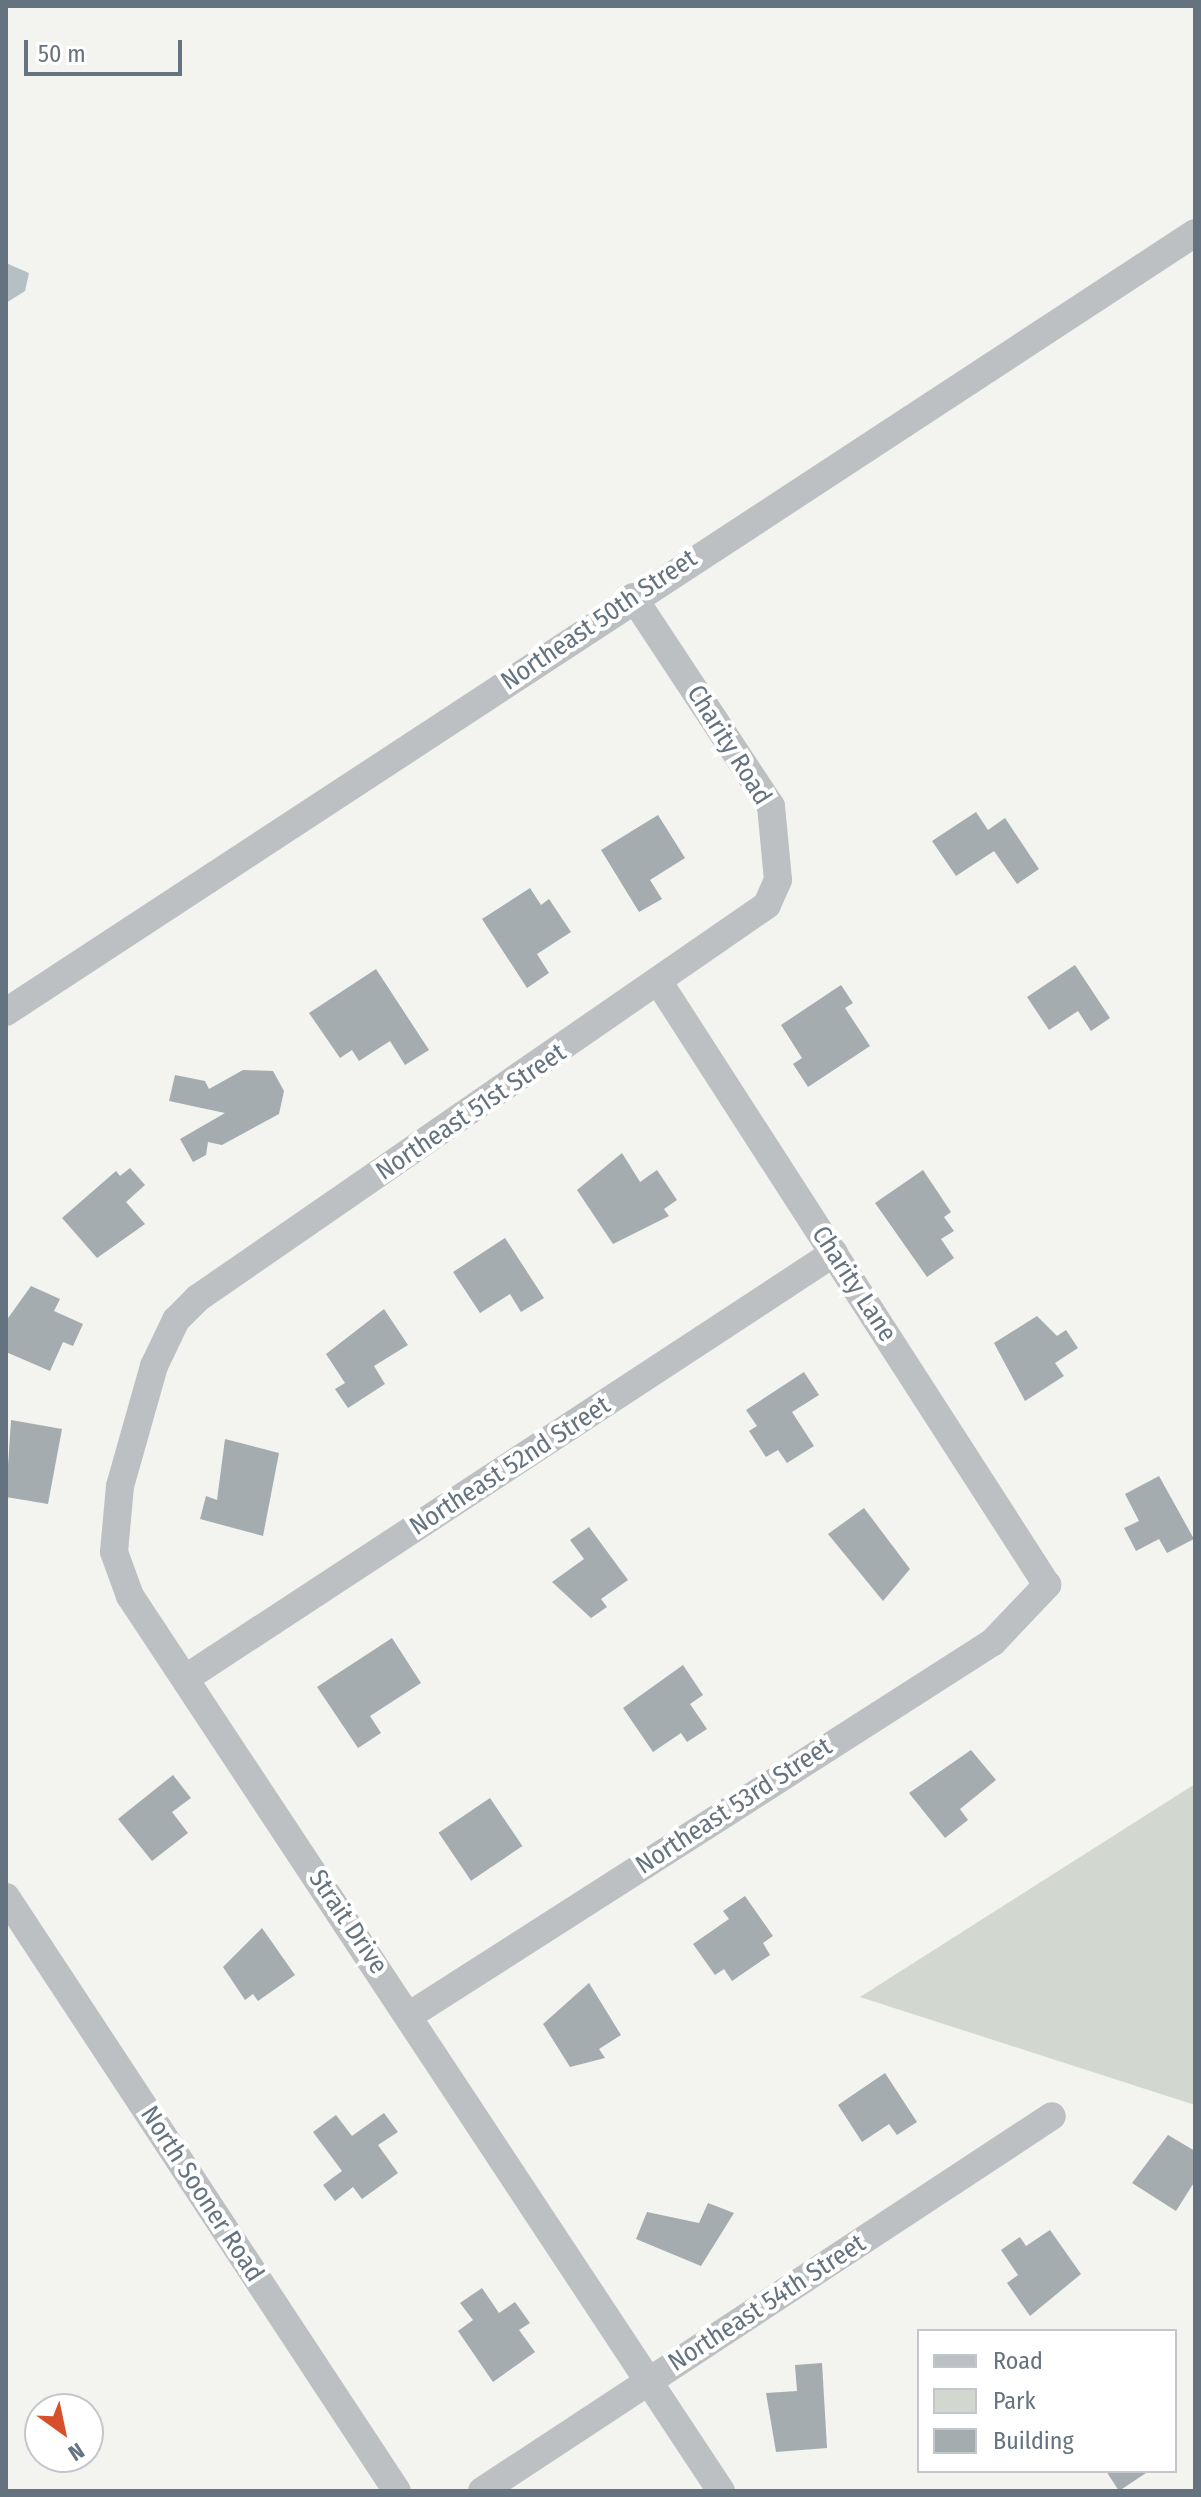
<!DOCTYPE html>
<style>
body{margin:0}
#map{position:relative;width:1201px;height:2497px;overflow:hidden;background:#f3f3ef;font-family:"Fira Sans Condensed",sans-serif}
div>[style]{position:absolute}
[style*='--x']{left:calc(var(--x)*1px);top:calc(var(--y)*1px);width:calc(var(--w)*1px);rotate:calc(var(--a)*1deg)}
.green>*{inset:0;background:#d2d8cf}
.water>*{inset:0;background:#b5c0c5}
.building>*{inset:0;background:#a4acb0;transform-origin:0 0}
.minor>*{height:28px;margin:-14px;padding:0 14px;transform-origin:14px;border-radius:14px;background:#bcc0c3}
span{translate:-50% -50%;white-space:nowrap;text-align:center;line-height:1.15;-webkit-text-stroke:8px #fff;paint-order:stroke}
.street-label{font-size:26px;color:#64737f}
.frame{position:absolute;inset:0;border:8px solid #64737f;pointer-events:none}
.legend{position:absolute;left:917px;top:2329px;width:260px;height:144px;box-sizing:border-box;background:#fff;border:2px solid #c1c7cc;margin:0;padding:10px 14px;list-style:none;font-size:24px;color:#64737f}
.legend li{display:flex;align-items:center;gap:16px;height:40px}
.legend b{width:40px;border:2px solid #c1c7cc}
.north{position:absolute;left:24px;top:2393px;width:80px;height:80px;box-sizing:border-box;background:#fff;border:2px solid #c1c7cc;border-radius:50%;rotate:147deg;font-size:22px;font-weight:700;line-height:32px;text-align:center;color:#64737f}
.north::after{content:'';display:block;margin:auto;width:28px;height:36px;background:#d8502b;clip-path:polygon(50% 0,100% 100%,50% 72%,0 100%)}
.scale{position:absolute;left:24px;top:40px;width:158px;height:36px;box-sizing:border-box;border:4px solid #64737f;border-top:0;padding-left:10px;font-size:24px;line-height:28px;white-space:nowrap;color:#64737f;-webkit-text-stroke:6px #fff;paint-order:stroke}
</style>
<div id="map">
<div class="green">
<i style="clip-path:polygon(1195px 1784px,1195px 2105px,860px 1997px)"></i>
</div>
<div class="water">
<i style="clip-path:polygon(6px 263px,29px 273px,25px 291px,6px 303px)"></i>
</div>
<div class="building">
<i style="clip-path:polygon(976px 812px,988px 830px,1005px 818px,1039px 869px,1017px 884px,994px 851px,956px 876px,932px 841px)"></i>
<i style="clip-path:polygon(658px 815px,685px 858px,650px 880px,662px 899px,639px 912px,601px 850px)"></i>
<i style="clip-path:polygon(530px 888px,541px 905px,549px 899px,571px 932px,537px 954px,549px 973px,527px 988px,482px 919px)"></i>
<i style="clip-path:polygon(1075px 965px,1110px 1018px,1091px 1031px,1078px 1011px,1049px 1030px,1027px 997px)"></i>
<i style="clip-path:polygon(376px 969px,429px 1050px,405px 1065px,390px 1041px,359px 1061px,352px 1050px,340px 1058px,309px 1013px)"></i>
<i style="clip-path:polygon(841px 985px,853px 1003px,845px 1008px,870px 1046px,808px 1087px,793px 1064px,802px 1058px,781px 1025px)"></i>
<i style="clip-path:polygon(243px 1070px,273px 1071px,284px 1091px,279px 1114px,222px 1145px,208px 1142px,206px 1155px,193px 1162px,180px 1139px,225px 1113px,169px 1101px,175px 1075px,205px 1081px,209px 1089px)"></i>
<i style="clip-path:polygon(622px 1153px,640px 1182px,657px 1170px,677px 1200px,664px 1209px,669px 1216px,613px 1244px,577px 1190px)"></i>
<i style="clip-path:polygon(130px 1168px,145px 1185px,126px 1202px,145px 1224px,97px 1258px,62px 1218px,116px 1171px,120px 1176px)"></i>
<i style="clip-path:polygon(923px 1170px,951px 1212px,944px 1217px,954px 1231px,941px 1239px,954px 1258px,927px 1277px,875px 1203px)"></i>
<i style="clip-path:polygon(505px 1238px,544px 1298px,521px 1312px,510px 1294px,480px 1313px,453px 1272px)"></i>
<i style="clip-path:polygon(31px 1286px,60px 1299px,54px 1311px,83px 1324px,73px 1346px,63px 1342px,50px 1371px,6px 1352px,6px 1321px)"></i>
<i style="clip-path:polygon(384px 1309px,408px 1345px,374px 1366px,385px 1384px,348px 1408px,335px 1389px,345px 1383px,326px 1354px)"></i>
<i style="clip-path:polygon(1037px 1316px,1057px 1336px,1066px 1330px,1078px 1348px,1055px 1363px,1064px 1376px,1025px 1401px,994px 1343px)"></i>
<i style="clip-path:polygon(804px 1372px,819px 1395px,792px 1412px,814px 1446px,787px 1463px,778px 1450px,766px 1457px,749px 1431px,757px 1426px,746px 1410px)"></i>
<i style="clip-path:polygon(11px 1420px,62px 1429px,48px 1504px,6px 1497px)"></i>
<i style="clip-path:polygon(225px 1439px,279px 1453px,263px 1536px,200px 1519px,206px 1496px,217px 1500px)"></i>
<i style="clip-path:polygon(1159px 1476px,1194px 1539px,1167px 1553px,1159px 1539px,1136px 1551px,1124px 1528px,1139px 1521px,1125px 1494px)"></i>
<i style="clip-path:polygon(864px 1508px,910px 1569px,883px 1601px,828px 1534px)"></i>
<i style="clip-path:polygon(589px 1527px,628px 1580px,601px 1599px,607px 1607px,591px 1618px,552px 1582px,584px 1559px,570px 1540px)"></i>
<i style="clip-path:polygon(392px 1638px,421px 1683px,370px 1716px,381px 1733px,358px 1748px,317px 1687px)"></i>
<i style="clip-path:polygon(683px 1665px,703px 1695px,690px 1704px,707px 1729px,687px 1742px,681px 1733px,653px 1752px,623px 1708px)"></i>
<i style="clip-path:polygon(971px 1750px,996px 1780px,960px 1809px,968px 1820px,945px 1838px,909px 1793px)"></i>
<i style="clip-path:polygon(173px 1775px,191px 1798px,172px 1812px,188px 1833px,152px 1861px,118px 1819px)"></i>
<i style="left:490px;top:1798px;width:58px;height:62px;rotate:56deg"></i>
<i style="clip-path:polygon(745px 1896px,773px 1936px,763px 1943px,770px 1955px,732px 1981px,724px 1969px,715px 1975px,693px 1944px,729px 1919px,723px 1911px)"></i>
<i style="clip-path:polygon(262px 1928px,295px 1975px,258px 2001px,253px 1994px,245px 2000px,223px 1967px)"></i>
<i style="clip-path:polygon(589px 1983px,621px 2035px,599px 2049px,605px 2058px,570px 2067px,543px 2024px)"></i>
<i style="clip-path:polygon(885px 2073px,917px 2122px,897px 2135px,889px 2124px,862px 2142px,838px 2105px)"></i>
<i style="clip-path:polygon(384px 2113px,398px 2132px,378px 2145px,398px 2173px,362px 2199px,353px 2187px,335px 2201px,323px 2185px,342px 2171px,313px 2132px,336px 2115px,352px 2136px)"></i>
<i style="clip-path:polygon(1168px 2135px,1195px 2151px,1195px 2181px,1176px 2211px,1132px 2183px)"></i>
<i style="clip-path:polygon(708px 2203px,734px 2213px,701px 2266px,636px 2239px,647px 2212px,699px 2223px)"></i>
<i style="clip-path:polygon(1050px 2230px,1081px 2274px,1030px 2316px,1007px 2283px,1018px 2275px,1001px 2250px,1020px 2237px,1026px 2246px)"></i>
<i style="clip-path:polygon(482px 2288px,499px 2313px,515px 2302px,530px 2323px,519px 2330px,535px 2352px,493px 2382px,458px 2331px,473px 2320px,460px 2303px)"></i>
<i style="clip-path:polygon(822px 2363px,827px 2448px,776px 2452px,766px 2393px,797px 2391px,795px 2365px)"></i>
<i style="clip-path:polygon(1106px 2471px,1149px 2471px,1119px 2491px)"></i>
</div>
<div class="minor">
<i style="--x:633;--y:597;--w:250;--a:56.6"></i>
<i style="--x:771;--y:806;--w:74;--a:84.6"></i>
<i style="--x:778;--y:880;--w:27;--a:114"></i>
<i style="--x:767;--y:905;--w:692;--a:145.37"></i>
<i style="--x:198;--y:1298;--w:31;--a:135"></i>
<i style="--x:176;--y:1320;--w:51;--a:115.6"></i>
<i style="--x:154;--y:1366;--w:125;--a:105.8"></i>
<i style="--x:120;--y:1486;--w:66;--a:95.2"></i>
<i style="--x:114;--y:1552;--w:47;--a:70"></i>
<i style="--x:130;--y:1596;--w:1073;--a:56.56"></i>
<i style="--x:6;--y:1012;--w:1421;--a:-33.23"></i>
<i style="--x:186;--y:1678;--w:775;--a:-33.26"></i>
<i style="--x:6;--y:1897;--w:711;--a:56.65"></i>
<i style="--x:410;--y:2015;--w:692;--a:-32.61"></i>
<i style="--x:993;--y:1642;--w:79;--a:-46.5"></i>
<i style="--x:1047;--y:1585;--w:715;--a:-122.78"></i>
<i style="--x:482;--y:2491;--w:682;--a:-33.34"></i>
</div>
<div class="street-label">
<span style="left:599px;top:620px;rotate:-34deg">Northeast 50th Street</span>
<span style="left:729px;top:745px;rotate:58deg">Charity Road</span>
<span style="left:471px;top:1112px;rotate:-34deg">Northeast 51st Street</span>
<span style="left:854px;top:1284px;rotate:57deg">Charity Lane</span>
<span style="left:510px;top:1466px;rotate:-33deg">Northeast 52nd Street</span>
<span style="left:734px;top:1806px;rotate:-33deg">Northeast 53rd Street</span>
<span style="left:348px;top:1922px;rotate:56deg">Strait Drive</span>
<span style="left:202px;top:2194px;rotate:57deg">North Sooner Road</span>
<span style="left:767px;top:2303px;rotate:-33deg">Northeast 54th Street</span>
</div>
<div class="frame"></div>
<ul class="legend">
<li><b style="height:10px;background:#bcc0c3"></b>Road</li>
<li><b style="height:22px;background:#d2d8cf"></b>Park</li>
<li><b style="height:22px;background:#a4acb0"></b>Building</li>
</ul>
<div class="north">N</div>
<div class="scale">50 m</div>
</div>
